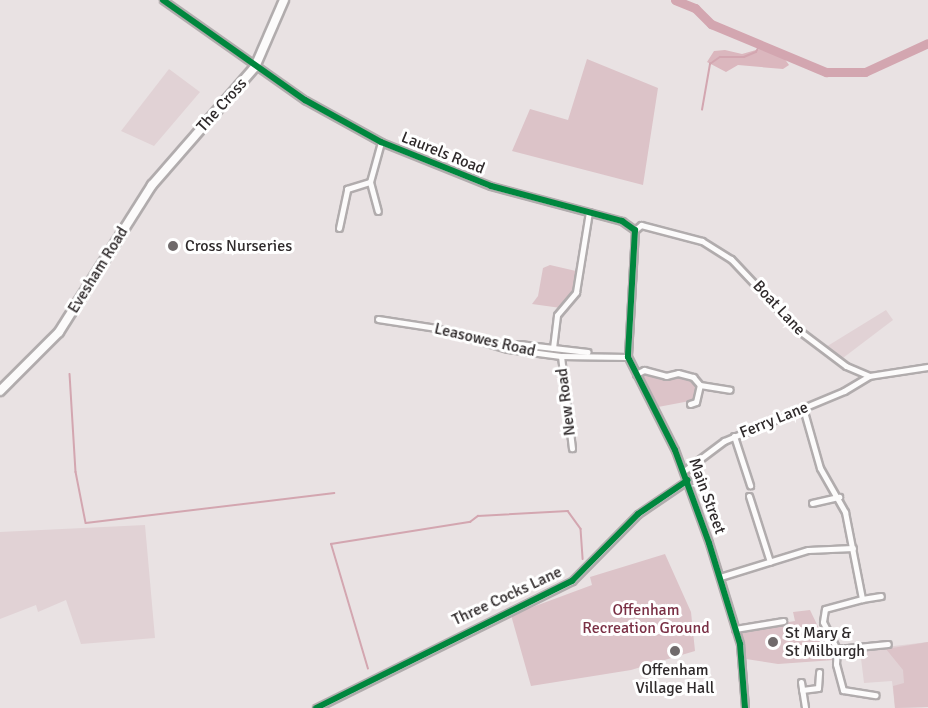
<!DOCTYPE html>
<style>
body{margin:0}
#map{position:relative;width:928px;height:708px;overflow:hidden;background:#e9e2e3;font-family:Signika,sans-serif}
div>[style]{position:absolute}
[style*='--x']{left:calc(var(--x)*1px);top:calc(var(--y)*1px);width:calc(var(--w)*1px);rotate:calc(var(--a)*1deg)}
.built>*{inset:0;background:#e1d2d5}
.green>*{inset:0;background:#dcc3c8}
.forest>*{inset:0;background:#dbb7be}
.stream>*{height:1.5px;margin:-0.75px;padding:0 0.75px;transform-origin:0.75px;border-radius:0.75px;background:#d3a6b0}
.river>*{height:9px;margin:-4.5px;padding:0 4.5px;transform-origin:4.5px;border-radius:4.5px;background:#d3a6b0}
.roads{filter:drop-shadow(2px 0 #b1acad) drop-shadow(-2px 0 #b1acad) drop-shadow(0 2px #b1acad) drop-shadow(0 -2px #b1acad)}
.street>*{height:5px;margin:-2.5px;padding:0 2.5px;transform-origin:2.5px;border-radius:2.5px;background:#fcfbfb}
.secondary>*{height:8px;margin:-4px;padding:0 4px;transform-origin:4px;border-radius:4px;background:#fcfbfb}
.cycleway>*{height:6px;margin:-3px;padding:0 3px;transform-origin:3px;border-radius:3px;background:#00873e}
.dots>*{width:16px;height:16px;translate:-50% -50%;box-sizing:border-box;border:3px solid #fff;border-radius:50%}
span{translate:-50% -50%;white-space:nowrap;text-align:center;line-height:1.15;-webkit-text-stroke:6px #fff;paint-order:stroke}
.street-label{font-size:16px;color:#2f2a2b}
.poi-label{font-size:16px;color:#2f2a2b}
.left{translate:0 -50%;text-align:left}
.park-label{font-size:16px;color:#7a3045}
</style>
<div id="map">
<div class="built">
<i style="clip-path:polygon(169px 69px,200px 92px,154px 146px,121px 131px)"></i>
<i style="clip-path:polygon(886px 310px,893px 320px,839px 361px,821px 350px)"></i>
<i style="clip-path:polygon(145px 525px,155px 638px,81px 644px,66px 600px,38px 612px,36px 605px,0 619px,0 532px)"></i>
<i style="clip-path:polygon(928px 642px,928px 707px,895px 708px,892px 681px,864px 683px,860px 650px)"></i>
</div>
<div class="green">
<i style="clip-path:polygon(587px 59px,658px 88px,643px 185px,512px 151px,530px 109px,568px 120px)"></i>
<i style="clip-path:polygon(550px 265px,576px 271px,575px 292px,561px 308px,532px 304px,538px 296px,543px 268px)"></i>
<i style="clip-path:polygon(644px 373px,690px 378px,697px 386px,695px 400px,658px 407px,642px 379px)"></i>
<i style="clip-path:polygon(665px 554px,691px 612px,695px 651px,631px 670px,531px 686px,511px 615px,592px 585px,590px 577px)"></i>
<i style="clip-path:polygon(810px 610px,834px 660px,778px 664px,746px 659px,741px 630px,795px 621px,793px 612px)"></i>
<i style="clip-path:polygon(928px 642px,928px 707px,895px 708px,893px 686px,904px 683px,903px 670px,886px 649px)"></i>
</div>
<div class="forest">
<i style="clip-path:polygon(763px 48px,782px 55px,789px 65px,783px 69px,738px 65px,726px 72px,707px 62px,714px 51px,725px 50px,742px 54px)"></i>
</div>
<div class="stream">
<i style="--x:683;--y:4;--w:4;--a:-76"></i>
<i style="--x:702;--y:110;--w:47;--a:-80.1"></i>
<i style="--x:710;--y:64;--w:12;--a:-35"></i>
<i style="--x:720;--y:57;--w:24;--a:0"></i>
<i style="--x:744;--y:57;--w:13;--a:-23"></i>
<i style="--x:756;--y:52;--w:10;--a:-61"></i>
<i style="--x:70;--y:374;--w:98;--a:86.5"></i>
<i style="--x:76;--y:472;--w:52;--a:78.9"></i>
<i style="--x:86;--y:523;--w:250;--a:-6.9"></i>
<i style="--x:368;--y:669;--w:130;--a:-106.5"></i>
<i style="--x:331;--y:544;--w:141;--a:-9"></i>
<i style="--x:470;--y:522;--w:10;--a:-37"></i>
<i style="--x:478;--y:516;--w:90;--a:-3.2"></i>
<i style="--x:568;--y:511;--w:22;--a:54"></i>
<i style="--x:581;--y:529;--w:30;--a:86"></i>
</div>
<div class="river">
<i style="--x:675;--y:0;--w:22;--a:22"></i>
<i style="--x:695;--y:8;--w:23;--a:45"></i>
<i style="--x:711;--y:24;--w:125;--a:22.7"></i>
<i style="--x:826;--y:72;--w:39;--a:0"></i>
<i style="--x:865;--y:72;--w:69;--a:-24.7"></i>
</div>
<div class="roads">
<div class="street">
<i style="--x:163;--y:0;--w:174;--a:35.2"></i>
<i style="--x:305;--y:100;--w:87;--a:28.9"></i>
<i style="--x:381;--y:142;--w:118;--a:21.8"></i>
<i style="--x:491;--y:186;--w:136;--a:15"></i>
<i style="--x:622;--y:221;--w:16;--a:35"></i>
<i style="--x:370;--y:182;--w:30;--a:75"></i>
<i style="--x:339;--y:228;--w:40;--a:-78"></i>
<i style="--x:347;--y:189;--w:24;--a:-17"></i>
<i style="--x:370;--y:182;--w:41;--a:-74.6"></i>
<i style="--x:635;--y:230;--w:127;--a:93.2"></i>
<i style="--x:628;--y:357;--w:104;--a:63.2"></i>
<i style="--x:675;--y:450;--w:99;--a:69.9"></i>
<i style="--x:709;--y:543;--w:106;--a:72.9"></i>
<i style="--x:740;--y:644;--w:64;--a:85.5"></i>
<i style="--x:635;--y:230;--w:8;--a:-40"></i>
<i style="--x:641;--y:225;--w:63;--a:14.7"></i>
<i style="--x:702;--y:241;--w:34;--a:32"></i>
<i style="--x:731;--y:259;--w:96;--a:46.7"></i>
<i style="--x:797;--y:329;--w:61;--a:37.1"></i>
<i style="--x:846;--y:366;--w:25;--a:23"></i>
<i style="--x:869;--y:376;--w:60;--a:-8.7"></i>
<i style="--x:378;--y:319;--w:59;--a:8.8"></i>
<i style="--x:436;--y:328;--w:75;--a:16.3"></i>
<i style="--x:508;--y:349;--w:53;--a:7.5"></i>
<i style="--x:561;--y:356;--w:67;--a:0.9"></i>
<i style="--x:519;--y:344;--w:69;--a:6.6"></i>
<i style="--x:553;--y:348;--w:33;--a:-83"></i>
<i style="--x:557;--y:315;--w:30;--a:-50"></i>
<i style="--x:576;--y:292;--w:81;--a:-80.8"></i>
<i style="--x:561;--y:356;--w:93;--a:83.2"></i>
<i style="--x:636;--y:374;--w:9;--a:-27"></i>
<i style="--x:644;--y:370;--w:23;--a:15"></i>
<i style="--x:666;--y:376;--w:12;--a:-14"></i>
<i style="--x:678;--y:373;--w:16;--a:15"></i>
<i style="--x:693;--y:377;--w:11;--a:49"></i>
<i style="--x:700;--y:385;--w:30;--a:9"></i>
<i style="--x:690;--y:404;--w:6;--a:-18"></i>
<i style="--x:696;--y:402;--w:17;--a:-77"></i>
<i style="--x:803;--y:408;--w:62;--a:74.2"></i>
<i style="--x:820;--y:468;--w:51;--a:60.4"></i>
<i style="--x:845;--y:512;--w:89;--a:78.9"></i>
<i style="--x:862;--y:599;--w:38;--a:165"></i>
<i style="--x:825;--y:609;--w:13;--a:99"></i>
<i style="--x:823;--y:622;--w:30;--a:63"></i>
<i style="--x:837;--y:649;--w:51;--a:-5.6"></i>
<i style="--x:734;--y:436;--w:52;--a:71.9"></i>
<i style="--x:684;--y:471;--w:50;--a:-36.9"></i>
<i style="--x:724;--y:441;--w:130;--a:-22.6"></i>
<i style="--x:844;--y:391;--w:29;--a:-31"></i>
<i style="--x:749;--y:496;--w:69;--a:72.3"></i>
<i style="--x:812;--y:503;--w:28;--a:-13"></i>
<i style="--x:720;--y:577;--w:92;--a:-17.1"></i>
<i style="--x:808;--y:550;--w:45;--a:-2.5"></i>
<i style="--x:862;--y:599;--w:19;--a:-9"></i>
<i style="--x:735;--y:629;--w:49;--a:-9.5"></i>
<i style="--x:837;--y:649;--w:15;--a:94"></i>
<i style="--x:836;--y:664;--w:27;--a:75"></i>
<i style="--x:843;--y:690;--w:33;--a:9"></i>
<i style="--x:801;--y:682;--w:26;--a:81"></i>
<i style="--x:802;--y:690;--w:16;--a:-7"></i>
<i style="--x:818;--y:688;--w:16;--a:-86"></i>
<i style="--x:316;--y:708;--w:286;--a:-26.4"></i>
<i style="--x:572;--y:581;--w:94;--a:-45.4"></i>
<i style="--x:638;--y:514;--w:60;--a:-34.2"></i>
</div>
<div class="secondary">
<i style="--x:0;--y:391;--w:83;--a:-45"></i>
<i style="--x:59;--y:332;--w:174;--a:-57.7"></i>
<i style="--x:152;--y:185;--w:157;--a:-48.9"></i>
<i style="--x:255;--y:67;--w:73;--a:-66.6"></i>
</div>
</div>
<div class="cycleway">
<i style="--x:163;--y:0;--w:174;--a:35.2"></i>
<i style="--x:305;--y:100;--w:87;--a:28.9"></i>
<i style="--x:381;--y:142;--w:118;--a:21.8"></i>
<i style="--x:491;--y:186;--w:136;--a:15"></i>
<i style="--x:622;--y:221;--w:16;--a:35"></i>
<i style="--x:635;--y:230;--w:127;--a:93.2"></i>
<i style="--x:628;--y:357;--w:104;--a:63.2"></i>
<i style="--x:675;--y:450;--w:99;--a:69.9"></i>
<i style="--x:709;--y:543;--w:106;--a:72.9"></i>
<i style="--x:740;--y:644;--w:64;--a:85.5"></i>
<i style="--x:316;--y:708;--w:286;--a:-26.4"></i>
<i style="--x:572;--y:581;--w:94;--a:-45.4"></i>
<i style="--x:638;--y:514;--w:60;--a:-34.2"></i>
</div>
<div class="dots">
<i style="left:173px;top:246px;background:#706a6b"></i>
<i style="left:773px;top:642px;background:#706a6b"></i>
<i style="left:675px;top:651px;background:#706a6b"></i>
</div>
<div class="street-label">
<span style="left:222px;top:105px;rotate:-48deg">The Cross</span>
<span style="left:443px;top:153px;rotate:22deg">Laurels Road</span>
<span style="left:98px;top:270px;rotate:-58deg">Evesham Road</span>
<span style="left:779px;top:308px;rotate:47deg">Boat Lane</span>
<span style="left:485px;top:340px;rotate:13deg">Leasowes Road</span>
<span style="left:566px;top:402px;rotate:-97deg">New Road</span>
<span style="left:774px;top:420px;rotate:-22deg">Ferry Lane</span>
<span style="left:707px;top:496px;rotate:70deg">Main Street</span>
<span style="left:507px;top:596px;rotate:-25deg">Three Cocks Lane</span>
</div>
<div class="poi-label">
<span class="left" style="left:185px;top:246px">Cross Nurseries</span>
<span class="left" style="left:785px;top:642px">St Mary &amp;<br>St Milburgh</span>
<span style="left:675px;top:679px">Offenham<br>Village Hall</span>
</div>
<div class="park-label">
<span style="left:646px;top:619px">Offenham<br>Recreation Ground</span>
</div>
</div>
